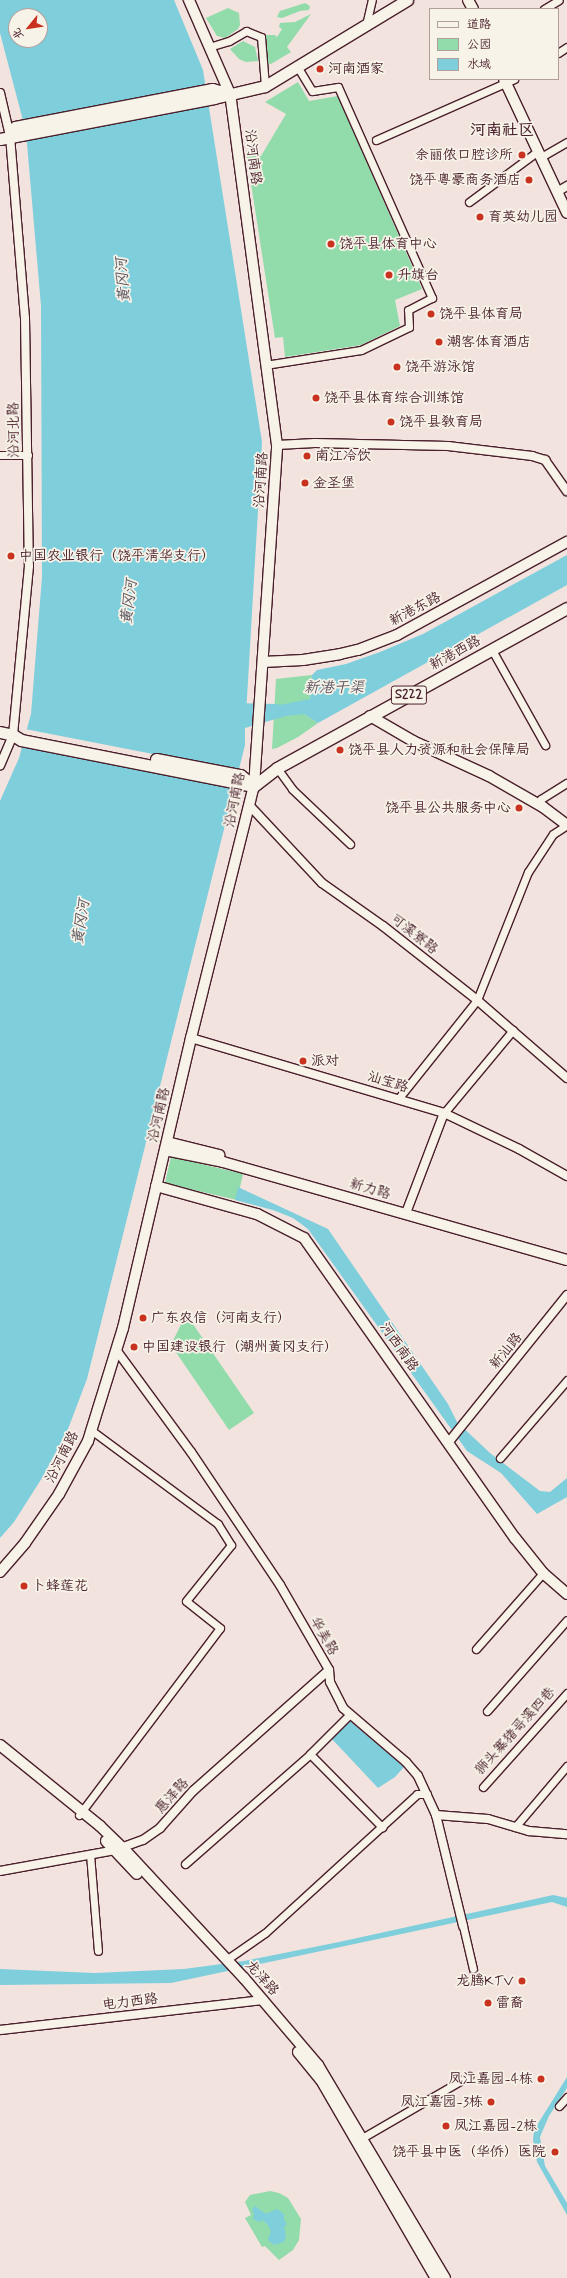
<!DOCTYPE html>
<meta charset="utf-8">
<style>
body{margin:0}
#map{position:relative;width:567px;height:2278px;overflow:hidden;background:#f2e3df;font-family:Mynerve,"LXGW WenKai TC",sans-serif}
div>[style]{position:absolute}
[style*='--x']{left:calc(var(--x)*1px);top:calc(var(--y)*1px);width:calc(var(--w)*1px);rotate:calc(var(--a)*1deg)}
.green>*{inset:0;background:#92dbaa;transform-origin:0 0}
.water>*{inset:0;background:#7fcedc}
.pier>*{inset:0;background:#f2e3df}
.river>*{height:15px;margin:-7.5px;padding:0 7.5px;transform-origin:7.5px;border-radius:7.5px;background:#7fcedc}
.roads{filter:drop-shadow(1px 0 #4a1f2b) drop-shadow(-1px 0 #4a1f2b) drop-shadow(0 1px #4a1f2b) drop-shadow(0 -1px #4a1f2b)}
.minor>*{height:7px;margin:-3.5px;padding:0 3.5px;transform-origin:3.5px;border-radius:3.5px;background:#f7f3e8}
.tertiary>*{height:8px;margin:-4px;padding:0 4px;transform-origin:4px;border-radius:4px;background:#f7f3e8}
.secondary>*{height:10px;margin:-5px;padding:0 5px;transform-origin:5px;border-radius:5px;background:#f7f3e8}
.primary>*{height:11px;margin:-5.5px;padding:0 5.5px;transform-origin:5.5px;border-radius:5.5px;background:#f7f3e8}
.dots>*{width:11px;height:11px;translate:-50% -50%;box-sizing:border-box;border:2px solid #f7f3e8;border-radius:50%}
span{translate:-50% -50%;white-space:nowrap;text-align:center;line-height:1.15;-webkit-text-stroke:3.5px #f7f3e8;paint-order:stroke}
.shield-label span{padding:1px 3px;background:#f7f3e8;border:1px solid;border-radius:3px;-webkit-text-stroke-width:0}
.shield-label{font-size:13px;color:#4a1f2b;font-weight:700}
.poi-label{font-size:14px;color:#4a1f2b}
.left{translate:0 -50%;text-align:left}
.right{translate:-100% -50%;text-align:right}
.street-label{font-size:14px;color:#4a1f2b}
.water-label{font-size:15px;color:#5a5460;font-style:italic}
.quarter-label{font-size:16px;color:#4a1f2b;font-weight:700}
.legend{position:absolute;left:429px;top:8px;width:130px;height:72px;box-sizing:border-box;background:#f7f3e8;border:1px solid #b29e9c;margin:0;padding:5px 7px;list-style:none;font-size:12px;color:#4a1f2b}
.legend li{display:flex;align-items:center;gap:8px;height:20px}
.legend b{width:20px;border:1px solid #b29e9c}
.north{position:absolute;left:8px;top:8px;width:40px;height:40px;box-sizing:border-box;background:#f7f3e8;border:1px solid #b29e9c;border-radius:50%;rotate:240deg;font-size:11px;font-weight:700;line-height:16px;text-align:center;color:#4a1f2b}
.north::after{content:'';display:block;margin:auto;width:14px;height:18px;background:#c8321e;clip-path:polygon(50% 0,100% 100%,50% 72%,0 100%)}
</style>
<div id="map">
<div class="green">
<i style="clip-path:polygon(305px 3px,310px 6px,309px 10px,300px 11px,282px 18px,277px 17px,280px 11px)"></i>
<i style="clip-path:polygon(228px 8px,239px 13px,240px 25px,238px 29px,225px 38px,217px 36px,206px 18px)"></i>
<i style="clip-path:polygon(311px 14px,287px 47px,291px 52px,271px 64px,268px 63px,265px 60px,265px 35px,275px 35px,277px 37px,282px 29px,279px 27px,280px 23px,295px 22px)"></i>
<i style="clip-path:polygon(243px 41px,255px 47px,258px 61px,246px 62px,239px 59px,230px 49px)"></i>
<i style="clip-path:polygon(298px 82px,309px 101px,338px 96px,422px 289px,395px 300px,400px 326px,361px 345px,285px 357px,283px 337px,275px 338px,246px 151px,261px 156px,286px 114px,265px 102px)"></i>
<i style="clip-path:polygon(312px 675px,310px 699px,302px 702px,304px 714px,318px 723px,298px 737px,277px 748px,272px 749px,276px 679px)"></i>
<i style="left:171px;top:1157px;width:74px;height:27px;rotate:13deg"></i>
<i style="clip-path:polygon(186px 1314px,254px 1413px,229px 1430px,171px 1345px)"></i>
<i style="clip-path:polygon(270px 2191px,279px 2193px,288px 2198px,301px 2219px,299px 2240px,293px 2250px,279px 2260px,265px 2246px,262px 2247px,245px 2218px,251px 2215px,245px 2202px,250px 2195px)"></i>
</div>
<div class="water">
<i style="clip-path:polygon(evenodd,0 0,174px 0,203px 70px,262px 442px,246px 715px,280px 705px,310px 699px,312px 675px,317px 670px,346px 664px,380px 652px,423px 634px,567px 555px,567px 585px,318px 723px,304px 714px,286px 716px,245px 728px,245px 745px,87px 1379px,68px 1429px,42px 1478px,14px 1522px,0 1538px,0 801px,19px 758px,31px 714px,42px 577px,41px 306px,26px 132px,0 33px,0 0,16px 16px,40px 16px,40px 40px,16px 40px,16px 16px)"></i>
<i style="clip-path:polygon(238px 1187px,328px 1229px,448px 1404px,457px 1422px,490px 1453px,540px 1491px,550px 1492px,567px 1478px,567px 1497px,537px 1514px,501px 1473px,467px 1451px,308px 1229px,293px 1218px,273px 1210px,235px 1200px)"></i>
<i style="clip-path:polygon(350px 1721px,404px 1767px,395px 1777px,378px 1788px,332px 1739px)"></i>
<i style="clip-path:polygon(553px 1895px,567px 1898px,567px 1907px,552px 1902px,171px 1983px,0 1985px,0 1969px,95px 1973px,184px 1969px,244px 1961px,339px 1942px)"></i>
<i style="clip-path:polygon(567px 2077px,567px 2088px,549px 2116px,540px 2137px,545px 2166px,567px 2203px,567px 2215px,537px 2162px,533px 2140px,534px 2130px)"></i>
<i style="clip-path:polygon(255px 2206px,266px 2214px,277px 2209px,284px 2214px,284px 2220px,287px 2224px,284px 2227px,286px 2236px,284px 2242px,274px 2245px,268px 2240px,271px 2231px,268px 2225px,263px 2220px,259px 2222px,253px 2219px,254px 2214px,252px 2209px)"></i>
</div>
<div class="pier">
<i style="clip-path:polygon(25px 729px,240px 771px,20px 745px)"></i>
</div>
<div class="river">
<i style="--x:227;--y:710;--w:48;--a:1.2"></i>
</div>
<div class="roads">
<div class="minor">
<i style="--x:544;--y:9;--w:17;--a:-31"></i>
<i style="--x:366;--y:25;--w:26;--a:-77"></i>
<i style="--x:209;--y:47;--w:21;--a:-17"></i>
<i style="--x:229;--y:41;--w:20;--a:-30"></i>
<i style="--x:246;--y:31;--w:16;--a:22"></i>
<i style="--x:261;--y:37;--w:49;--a:85.3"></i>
<i style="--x:558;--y:53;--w:11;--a:-34"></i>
<i style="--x:376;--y:140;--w:151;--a:-23.8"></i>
<i style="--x:541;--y:157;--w:30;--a:-30"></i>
<i style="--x:469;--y:202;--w:86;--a:-36.5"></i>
<i style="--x:265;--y:365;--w:97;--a:-8.9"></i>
<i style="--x:361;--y:350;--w:53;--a:-25.6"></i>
<i style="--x:409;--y:327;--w:17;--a:-93"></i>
<i style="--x:408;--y:310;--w:27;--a:-27"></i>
<i style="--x:432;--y:298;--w:231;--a:-114"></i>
<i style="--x:338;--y:87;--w:26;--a:171"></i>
<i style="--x:312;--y:91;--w:29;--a:-121"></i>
<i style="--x:0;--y:455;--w:28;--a:0"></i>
<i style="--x:492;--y:650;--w:109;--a:60.8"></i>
<i style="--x:277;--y:768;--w:26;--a:54"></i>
<i style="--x:292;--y:789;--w:80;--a:43.5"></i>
<i style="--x:538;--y:804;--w:6;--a:-59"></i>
<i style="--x:541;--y:799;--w:31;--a:-32"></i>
<i style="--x:398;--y:1099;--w:127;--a:-51.4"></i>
<i style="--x:477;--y:1000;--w:138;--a:-68.3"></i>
<i style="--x:528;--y:872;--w:45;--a:-56.7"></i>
<i style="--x:553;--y:834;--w:17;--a:-33"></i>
<i style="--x:444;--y:1113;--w:108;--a:-50.3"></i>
<i style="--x:500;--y:1458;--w:103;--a:-49.3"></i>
<i style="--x:476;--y:1649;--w:101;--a:-48.6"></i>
<i style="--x:487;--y:1711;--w:121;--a:-48.7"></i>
<i style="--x:350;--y:1714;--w:57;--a:135"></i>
<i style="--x:310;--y:1754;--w:103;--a:45.4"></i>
<i style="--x:483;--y:1787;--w:126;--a:-48.2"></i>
<i style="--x:79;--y:1815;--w:234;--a:-53"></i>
<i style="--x:220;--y:1628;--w:43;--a:-141.5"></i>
<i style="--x:186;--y:1601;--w:72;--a:-51.2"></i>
<i style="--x:231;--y:1545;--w:25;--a:-122"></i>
<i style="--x:218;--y:1524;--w:158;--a:-143.5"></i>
<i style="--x:515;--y:1827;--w:80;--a:-49.6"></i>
<i style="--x:90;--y:1854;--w:97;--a:85.3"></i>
<i style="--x:185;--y:1864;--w:167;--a:-41.3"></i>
<i style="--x:463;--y:1926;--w:44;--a:76.9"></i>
<i style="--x:226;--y:1960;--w:47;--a:-34.7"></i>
<i style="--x:265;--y:1933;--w:206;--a:-42.4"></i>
<i style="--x:417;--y:1794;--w:10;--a:0"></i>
<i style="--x:559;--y:2106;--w:12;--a:-48"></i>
<i style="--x:362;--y:2138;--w:124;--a:-30.1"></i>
</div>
<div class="tertiary">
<i style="--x:0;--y:93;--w:44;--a:76.9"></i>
<i style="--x:10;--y:136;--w:183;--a:85.3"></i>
<i style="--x:25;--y:318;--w:248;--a:89.1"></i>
<i style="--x:29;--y:566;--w:170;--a:95.4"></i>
<i style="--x:13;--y:735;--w:33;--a:113"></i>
<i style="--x:557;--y:192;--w:12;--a:-31"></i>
<i style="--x:277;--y:445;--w:38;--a:-3"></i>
<i style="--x:315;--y:443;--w:133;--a:1.3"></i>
<i style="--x:448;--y:446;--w:85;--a:6.8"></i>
<i style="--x:532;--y:456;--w:14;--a:17"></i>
<i style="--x:545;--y:460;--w:38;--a:55"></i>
<i style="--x:250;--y:806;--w:105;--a:46.9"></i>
<i style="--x:322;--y:883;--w:75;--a:35.2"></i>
<i style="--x:383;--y:926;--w:120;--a:38.2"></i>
<i style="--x:477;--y:1000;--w:119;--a:40.9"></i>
<i style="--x:191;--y:1038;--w:264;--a:16.5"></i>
<i style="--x:444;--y:1113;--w:83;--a:25.6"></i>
<i style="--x:519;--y:1149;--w:55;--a:29.4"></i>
<i style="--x:406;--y:1213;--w:107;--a:-69.2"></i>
<i style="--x:117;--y:1351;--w:125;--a:53.8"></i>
<i style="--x:191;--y:1452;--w:160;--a:56.2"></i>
<i style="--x:280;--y:1585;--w:98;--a:60"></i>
<i style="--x:329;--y:1670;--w:12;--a:85"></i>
<i style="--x:330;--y:1682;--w:29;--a:63"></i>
<i style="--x:343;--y:1708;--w:83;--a:40.6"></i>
<i style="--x:406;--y:1762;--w:18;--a:49"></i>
<i style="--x:418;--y:1776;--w:43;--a:65.2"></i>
<i style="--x:436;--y:1815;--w:52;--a:4.4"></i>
<i style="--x:488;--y:1819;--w:43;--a:16.3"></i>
<i style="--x:529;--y:1831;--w:38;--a:5"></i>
<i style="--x:448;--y:1443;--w:190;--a:-51.2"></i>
<i style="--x:436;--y:1815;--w:114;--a:76.3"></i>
<i style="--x:0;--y:1871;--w:117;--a:-10.3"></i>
<i style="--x:115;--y:1850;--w:30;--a:-20"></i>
<i style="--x:143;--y:1840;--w:21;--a:-35"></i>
<i style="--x:160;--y:1828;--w:50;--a:-48.3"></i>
<i style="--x:193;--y:1791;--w:182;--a:-41.7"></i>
<i style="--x:0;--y:2030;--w:265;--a:-6.5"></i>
</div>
<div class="secondary">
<i style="--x:468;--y:0;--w:10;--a:61"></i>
<i style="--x:504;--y:79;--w:148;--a:64.8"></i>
<i style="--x:263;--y:662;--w:40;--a:-2.9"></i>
<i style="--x:303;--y:660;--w:37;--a:-9"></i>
<i style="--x:340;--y:654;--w:18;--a:-13"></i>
<i style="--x:358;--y:650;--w:42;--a:-21"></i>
<i style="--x:397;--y:635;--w:194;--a:-28.7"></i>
<i style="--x:370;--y:716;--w:50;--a:30.2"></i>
<i style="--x:413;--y:741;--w:84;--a:24.7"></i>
<i style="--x:489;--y:776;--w:62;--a:29.9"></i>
<i style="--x:543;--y:807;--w:30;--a:37"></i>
<i style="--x:167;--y:1142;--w:54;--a:14"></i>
<i style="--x:165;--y:1150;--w:59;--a:11.7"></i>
<i style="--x:223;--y:1162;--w:358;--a:15.9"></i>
<i style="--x:156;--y:1186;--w:105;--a:15.5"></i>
<i style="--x:257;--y:1214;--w:53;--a:27.1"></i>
<i style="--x:304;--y:1238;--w:367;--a:54.9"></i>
<i style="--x:515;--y:1538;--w:45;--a:51.3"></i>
<i style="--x:543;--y:1573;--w:32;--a:41"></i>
<i style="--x:0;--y:1572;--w:38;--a:-49"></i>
<i style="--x:25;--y:1543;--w:60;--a:-55.2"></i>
<i style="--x:59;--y:1494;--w:60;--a:-61.3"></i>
<i style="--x:88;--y:1441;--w:118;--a:-72.8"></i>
<i style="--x:123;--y:1328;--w:298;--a:-76.8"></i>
<i style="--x:191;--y:1038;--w:260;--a:-76"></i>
<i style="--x:254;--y:786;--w:342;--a:-86.1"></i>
<i style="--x:277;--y:445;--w:354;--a:-97.6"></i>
<i style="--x:230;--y:94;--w:103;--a:-113.6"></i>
<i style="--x:0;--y:1745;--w:129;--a:39"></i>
<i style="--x:100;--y:1826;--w:32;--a:44"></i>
<i style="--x:123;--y:1848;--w:178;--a:47.1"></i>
<i style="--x:244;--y:1978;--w:114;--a:49.6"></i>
<i style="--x:318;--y:2065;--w:248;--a:59.2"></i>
<i style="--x:106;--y:1841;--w:45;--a:46.8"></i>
<i style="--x:298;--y:2052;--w:36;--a:51"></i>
<i style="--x:321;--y:2080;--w:229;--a:59.9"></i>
</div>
<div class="primary">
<i style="--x:10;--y:136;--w:10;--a:-61"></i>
<i style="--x:15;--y:127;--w:201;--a:-10.9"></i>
<i style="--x:212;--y:89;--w:16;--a:14"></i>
<i style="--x:0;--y:139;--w:218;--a:-10.8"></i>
<i style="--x:214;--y:98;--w:52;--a:-13.2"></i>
<i style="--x:265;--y:86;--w:166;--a:-31.2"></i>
<i style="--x:0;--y:732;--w:13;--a:13"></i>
<i style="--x:13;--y:735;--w:9;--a:32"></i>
<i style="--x:21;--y:740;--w:237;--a:11.2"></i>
<i style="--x:156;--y:759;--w:86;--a:10.8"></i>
<i style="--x:240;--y:775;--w:15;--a:37"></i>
<i style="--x:254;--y:786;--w:29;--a:-38"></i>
<i style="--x:277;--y:768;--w:331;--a:-28.9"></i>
</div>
</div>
<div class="dots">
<i style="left:320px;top:69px;background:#c8321e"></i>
<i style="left:522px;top:155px;background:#c8321e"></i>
<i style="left:529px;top:180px;background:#c8321e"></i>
<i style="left:480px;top:217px;background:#c8321e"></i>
<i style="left:331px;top:244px;background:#c8321e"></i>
<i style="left:389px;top:275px;background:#c8321e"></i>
<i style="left:431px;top:314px;background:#c8321e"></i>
<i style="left:439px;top:342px;background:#c8321e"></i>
<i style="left:397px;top:367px;background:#c8321e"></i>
<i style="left:316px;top:398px;background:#c8321e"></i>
<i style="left:391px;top:422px;background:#c8321e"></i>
<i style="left:307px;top:456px;background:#c8321e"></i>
<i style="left:305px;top:483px;background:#c8321e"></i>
<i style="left:11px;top:556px;background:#c8321e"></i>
<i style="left:340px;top:750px;background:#c8321e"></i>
<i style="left:519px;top:808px;background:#c8321e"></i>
<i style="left:303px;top:1061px;background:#c8321e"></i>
<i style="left:143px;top:1318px;background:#c8321e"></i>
<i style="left:134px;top:1347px;background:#c8321e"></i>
<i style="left:24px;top:1586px;background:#c8321e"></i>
<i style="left:522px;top:1981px;background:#c8321e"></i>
<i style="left:488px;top:2003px;background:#c8321e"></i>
<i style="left:541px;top:2079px;background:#c8321e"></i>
<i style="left:491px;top:2102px;background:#c8321e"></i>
<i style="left:446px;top:2126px;background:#c8321e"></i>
<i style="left:555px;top:2152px;background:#c8321e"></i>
</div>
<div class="shield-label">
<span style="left:409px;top:695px">S222</span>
</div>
<div class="poi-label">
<span class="left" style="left:328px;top:69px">河南酒家</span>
<span class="right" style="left:513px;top:155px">余丽侬口腔诊所</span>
<span class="right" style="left:521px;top:180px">饶平粤豪商务酒店</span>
<span class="left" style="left:488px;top:217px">育英幼儿园</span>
<span class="left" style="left:339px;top:244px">饶平县体育中心</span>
<span class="left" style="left:397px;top:275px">升旗台</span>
<span class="left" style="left:439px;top:314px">饶平县体育局</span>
<span class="left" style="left:447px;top:342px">潮客体育酒店</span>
<span class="left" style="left:405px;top:367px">饶平游泳馆</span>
<span class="left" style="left:324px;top:398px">饶平县体育综合训练馆</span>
<span class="left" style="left:399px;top:422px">饶平县教育局</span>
<span class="left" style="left:315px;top:456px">南江冷饮</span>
<span class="left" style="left:313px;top:483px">金圣堡</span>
<span class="left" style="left:19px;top:556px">中国农业银行（饶平清华支行）</span>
<span class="left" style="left:348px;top:750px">饶平县人力资源和社会保障局</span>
<span class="right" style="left:511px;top:808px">饶平县公共服务中心</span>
<span class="left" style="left:311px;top:1061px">派对</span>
<span class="left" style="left:151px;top:1318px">广东农信（河南支行）</span>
<span class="left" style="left:142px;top:1347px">中国建设银行（潮州黄冈支行）</span>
<span class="left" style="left:32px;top:1586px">卜蜂莲花</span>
<span class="right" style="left:514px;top:1981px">龙腾KTV</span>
<span class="left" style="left:496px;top:2003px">雷裔</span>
<span class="right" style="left:533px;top:2079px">凤江嘉园-4栋</span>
<span class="right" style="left:483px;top:2102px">凤江嘉园-3栋</span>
<span class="left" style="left:454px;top:2126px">凤江嘉园-2栋</span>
<span class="right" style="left:546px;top:2152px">饶平县中医（华侨）医院</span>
</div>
<div class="street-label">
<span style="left:253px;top:157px;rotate:83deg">沿河南路</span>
<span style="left:14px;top:430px;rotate:-91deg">沿河北路</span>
<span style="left:261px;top:480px;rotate:-86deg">沿河南路</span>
<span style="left:415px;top:609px;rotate:-28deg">新港东路</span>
<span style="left:455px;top:653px;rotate:-29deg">新港西路</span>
<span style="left:235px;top:800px;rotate:-79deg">沿河南路</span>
<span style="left:414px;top:934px;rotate:38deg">可溪寮路</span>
<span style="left:388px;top:1082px;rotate:17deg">汕宝路</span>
<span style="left:159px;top:1115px;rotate:-77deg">沿河南路</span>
<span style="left:370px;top:1189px;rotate:16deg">新力路</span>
<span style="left:399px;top:1347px;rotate:55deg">河西南路</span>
<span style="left:506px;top:1351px;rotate:-51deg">新汕路</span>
<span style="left:62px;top:1457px;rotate:-63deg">沿河南路</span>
<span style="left:324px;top:1636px;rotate:60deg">华美路</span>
<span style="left:515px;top:1731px;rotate:-48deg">狮头寨猪哥溪四巷</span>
<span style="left:172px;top:1796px;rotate:-48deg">惠泽路</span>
<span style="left:262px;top:1978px;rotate:48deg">龙泽路</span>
<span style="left:130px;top:2002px;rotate:-7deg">电力西路</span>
</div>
<div class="water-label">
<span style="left:124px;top:280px;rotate:-95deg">黄冈河</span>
<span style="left:130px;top:602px;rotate:-83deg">黄冈河</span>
<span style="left:334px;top:689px">新港干渠</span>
<span style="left:82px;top:922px;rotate:-81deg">黄冈河</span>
</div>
<div class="quarter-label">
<span style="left:502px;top:131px">河南社区</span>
</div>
<ul class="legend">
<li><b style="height:5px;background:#f7f3e8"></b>道路</li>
<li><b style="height:11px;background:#92dbaa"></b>公园</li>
<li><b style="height:11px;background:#7fcedc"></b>水域</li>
</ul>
<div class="north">北</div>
</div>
